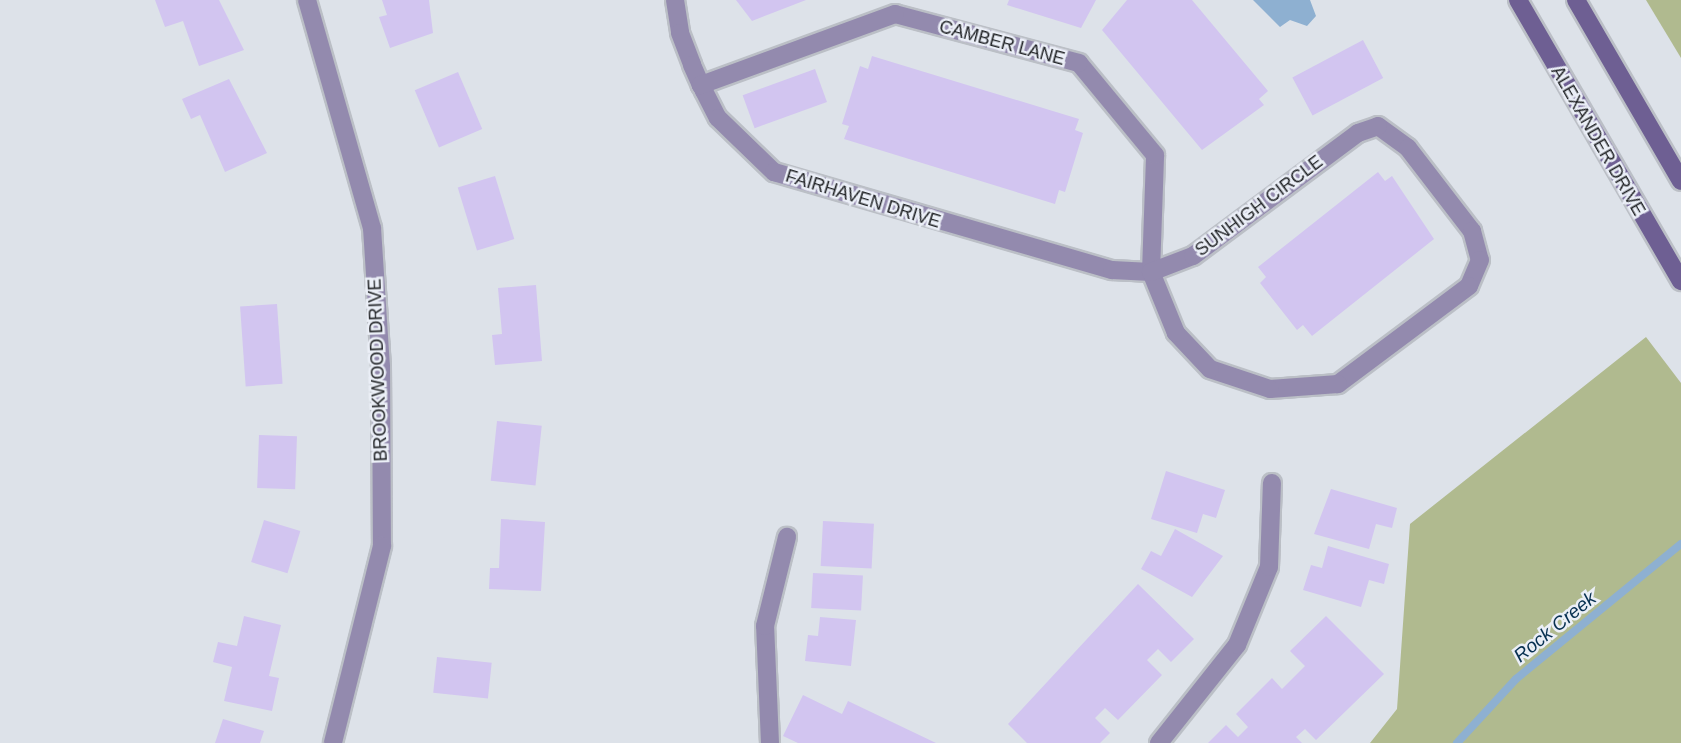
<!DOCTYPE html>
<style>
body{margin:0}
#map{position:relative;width:1681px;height:743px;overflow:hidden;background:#dde2e9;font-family:Helvetica,sans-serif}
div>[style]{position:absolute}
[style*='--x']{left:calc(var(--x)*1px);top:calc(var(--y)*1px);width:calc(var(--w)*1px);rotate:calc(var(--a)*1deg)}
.forest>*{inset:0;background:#b0ba8f}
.water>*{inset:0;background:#8eb0d1}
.stream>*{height:8px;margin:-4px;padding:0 4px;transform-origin:4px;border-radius:4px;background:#8eb0d1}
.building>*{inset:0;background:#d2c5f0;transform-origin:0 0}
.roads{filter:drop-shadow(2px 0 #bbbfc6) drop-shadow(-2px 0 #bbbfc6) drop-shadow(0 2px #bbbfc6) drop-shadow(0 -2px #bbbfc6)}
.street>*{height:18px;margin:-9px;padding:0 9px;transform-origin:9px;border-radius:9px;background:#938aae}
.secondary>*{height:18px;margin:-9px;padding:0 9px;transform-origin:9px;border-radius:9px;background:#6e5f93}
span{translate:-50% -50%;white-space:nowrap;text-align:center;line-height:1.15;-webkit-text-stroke:5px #ebeff7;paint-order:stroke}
.street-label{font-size:18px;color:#1f2124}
.water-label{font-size:19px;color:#073050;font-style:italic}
</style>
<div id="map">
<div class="forest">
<i style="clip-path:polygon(1646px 0,1681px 0,1681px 58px)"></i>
<i style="clip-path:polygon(1646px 337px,1681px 383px,1681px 743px,1370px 743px,1397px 709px,1410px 524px)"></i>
</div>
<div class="water">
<i style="clip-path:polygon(1253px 0,1310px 0,1316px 16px,1307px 26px,1290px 20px,1280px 27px)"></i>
</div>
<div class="stream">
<i style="--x:1457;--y:743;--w:87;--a:-47.3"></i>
<i style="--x:1516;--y:679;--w:213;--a:-39.3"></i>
</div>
<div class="building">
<i style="clip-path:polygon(155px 0,219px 0,244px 50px,199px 66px,183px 21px,165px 27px)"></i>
<i style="clip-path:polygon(382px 0,429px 0,433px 33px,390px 48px,379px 17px,387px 15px)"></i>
<i style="clip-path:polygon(736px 0,806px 0,752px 21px)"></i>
<i style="clip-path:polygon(1009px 0,1096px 0,1081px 28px,1007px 5px)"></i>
<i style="clip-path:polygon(1127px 0,1192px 0,1268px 91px,1259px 99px,1264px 105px,1202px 150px,1102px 30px)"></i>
<i style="left:1363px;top:40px;width:43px;height:80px;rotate:62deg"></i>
<i style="clip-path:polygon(872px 56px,1079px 119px,1075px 130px,1083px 133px,1065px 192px,1059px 190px,1055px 204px,844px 139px,849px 126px,842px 124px,860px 66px,868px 69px)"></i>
<i style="left:815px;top:69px;width:35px;height:77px;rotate:70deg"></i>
<i style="left:458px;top:72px;width:62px;height:47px;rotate:67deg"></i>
<i style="clip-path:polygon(229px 79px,267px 153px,225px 172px,200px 115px,191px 119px,182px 99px)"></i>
<i style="clip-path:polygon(1378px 172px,1385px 181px,1392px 176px,1434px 239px,1312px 336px,1303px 325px,1297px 330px,1260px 283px,1266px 277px,1258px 267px)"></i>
<i style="left:495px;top:176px;width:66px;height:39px;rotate:73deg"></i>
<i style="clip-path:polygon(536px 285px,542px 361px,495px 365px,492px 335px,502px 334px,498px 288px)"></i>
<i style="left:277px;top:304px;width:80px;height:37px;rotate:86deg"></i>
<i style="left:497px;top:421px;width:45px;height:60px;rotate:6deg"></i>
<i style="left:259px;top:435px;width:38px;height:53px;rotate:2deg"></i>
<i style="clip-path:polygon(1166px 471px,1225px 490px,1216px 518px,1203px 514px,1197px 533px,1151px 519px)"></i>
<i style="clip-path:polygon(1331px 489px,1397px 508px,1392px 528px,1376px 524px,1369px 549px,1314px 534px)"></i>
<i style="clip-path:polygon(501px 519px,545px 522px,541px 591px,489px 589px,490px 568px,499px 568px)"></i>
<i style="left:264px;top:520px;width:38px;height:44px;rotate:17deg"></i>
<i style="left:823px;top:521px;width:51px;height:45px;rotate:3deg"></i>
<i style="clip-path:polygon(1175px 529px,1223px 556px,1192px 597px,1141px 569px,1151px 551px,1161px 556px)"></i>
<i style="clip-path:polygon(1328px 546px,1389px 564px,1384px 584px,1369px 580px,1361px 607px,1303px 590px,1311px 565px,1322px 568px)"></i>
<i style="left:813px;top:573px;width:50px;height:35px;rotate:3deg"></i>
<i style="clip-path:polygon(1138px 584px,1194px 639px,1171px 662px,1158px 649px,1147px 660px,1162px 675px,1118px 720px,1105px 708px,1095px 718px,1110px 733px,1100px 743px,1027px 743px,1008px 724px)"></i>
<i style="clip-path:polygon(244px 616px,281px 625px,269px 676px,279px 678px,272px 711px,224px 701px,232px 667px,213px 662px,218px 642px,237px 646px)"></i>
<i style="clip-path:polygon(1326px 616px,1384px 674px,1316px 740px,1305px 729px,1296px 737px,1302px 743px,1208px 743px,1226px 725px,1238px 737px,1248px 727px,1236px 714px,1272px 678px,1282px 689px,1305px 666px,1290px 651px)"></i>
<i style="clip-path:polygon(820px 617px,856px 620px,851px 666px,805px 661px,808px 635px,818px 636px)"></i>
<i style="left:437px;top:657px;width:55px;height:36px;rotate:6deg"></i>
<i style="clip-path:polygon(803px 695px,842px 714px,848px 701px,936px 743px,798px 743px,783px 736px)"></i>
<i style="clip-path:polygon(223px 719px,264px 731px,260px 743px,215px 743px)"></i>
</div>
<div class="roads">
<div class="street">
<i style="--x:307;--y:0;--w:237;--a:74.1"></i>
<i style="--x:372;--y:228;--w:138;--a:86.3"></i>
<i style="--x:381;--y:366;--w:180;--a:89.7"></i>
<i style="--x:382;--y:546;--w:203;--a:104"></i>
<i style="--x:675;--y:0;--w:33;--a:81"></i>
<i style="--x:680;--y:33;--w:34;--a:69"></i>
<i style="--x:692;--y:65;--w:22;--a:66"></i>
<i style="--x:701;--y:85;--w:7;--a:63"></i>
<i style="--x:704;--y:91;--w:30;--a:63"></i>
<i style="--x:718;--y:118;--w:78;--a:44"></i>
<i style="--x:774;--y:172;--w:352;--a:16.2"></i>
<i style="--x:1112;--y:270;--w:39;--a:3"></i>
<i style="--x:1151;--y:272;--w:117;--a:-88"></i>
<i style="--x:1155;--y:155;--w:119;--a:-129.6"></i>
<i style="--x:1079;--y:63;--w:190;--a:-165.1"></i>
<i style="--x:895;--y:14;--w:207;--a:159.9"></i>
<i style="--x:1378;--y:126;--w:37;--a:36"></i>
<i style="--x:1408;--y:148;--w:105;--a:52.4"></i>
<i style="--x:1472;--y:231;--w:30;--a:75"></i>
<i style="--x:1480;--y:260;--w:28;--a:113"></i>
<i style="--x:1469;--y:286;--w:164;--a:143.2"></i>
<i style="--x:1338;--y:384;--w:68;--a:175.8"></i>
<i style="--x:1270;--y:389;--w:63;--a:-161.6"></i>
<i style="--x:1210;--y:369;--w:50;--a:-133.4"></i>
<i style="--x:1176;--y:333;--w:66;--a:-112.3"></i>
<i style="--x:1151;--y:272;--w:45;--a:-20.9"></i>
<i style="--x:1193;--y:256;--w:206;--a:-36.7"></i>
<i style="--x:1358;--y:133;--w:21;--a:-19"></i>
<i style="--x:770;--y:743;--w:117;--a:-92.4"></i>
<i style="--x:765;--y:626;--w:92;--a:-76.1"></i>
<i style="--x:1159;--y:743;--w:125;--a:-51.5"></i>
<i style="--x:1237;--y:645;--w:84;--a:-67.7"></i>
<i style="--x:1269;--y:567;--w:84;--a:-88"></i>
</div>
<div class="secondary">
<i style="--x:1518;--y:0;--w:325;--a:59.9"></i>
<i style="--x:1576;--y:0;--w:209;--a:59.9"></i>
</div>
</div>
<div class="street-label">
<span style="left:1002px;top:43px;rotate:15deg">CAMBER LANE</span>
<span style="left:1598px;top:141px;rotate:60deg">ALEXANDER DRIVE</span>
<span style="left:863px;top:199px;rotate:17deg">FAIRHAVEN DRIVE</span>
<span style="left:1259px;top:206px;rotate:-37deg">SUNHIGH CIRCLE</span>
<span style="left:378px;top:370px;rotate:-92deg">BROOKWOOD DRIVE</span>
</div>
<div class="water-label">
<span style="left:1555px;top:627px;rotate:-39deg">Rock Creek</span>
</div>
</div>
